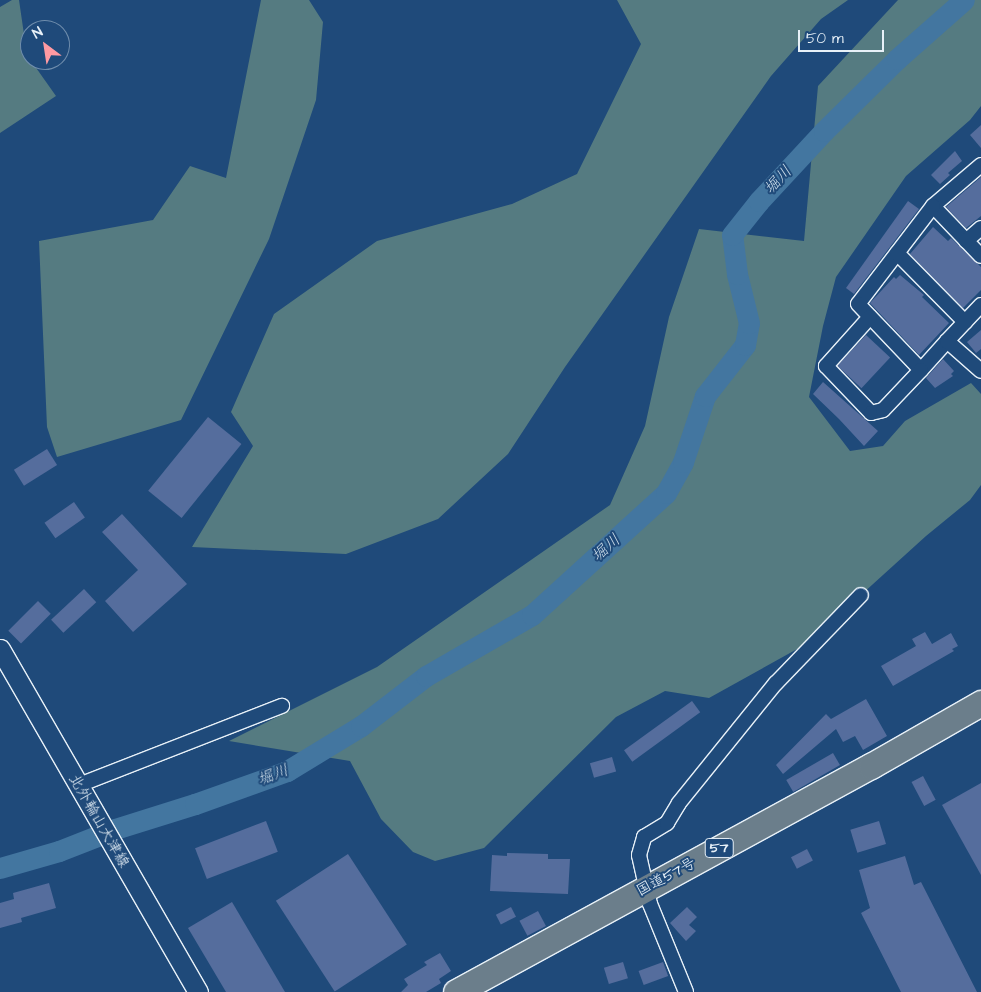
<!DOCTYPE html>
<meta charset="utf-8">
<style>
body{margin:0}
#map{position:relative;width:981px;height:992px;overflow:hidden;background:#1f4a7a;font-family:"Architects Daughter","Klee One",sans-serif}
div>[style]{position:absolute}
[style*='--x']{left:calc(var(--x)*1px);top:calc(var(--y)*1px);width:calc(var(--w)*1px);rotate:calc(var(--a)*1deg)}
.green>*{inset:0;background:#557b81}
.river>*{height:21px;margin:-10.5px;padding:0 10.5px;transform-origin:10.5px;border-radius:10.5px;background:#4376a0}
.building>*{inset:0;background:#556d9d;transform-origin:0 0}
.roads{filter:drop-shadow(1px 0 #e8f1f8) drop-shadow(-1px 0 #e8f1f8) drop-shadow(0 1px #e8f1f8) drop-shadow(0 -1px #e8f1f8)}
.street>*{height:14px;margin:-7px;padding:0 7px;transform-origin:7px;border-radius:7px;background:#1f4a7a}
.secondary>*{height:19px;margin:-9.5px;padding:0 9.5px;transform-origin:9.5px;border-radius:9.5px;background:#1f4a7a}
.highway>*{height:25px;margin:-12.5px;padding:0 12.5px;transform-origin:12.5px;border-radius:12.5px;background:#6b7e8b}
span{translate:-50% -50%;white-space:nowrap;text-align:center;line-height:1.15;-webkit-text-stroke:4px #1f4a7a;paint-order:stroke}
.shield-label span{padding:1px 4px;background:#1f4a7a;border:1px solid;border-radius:4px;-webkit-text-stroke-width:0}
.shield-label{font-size:14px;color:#e8f1f8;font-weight:700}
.street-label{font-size:15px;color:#e8f1f8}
.water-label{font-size:16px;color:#cfdfeb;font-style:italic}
.north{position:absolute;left:20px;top:20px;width:50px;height:50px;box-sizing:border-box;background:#1f4a7a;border:1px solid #6f8dac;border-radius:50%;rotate:329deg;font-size:14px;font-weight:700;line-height:20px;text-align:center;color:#e8f1f8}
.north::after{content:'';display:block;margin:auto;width:18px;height:22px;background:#ff9aa2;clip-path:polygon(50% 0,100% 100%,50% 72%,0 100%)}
.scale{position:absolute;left:798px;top:30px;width:86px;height:22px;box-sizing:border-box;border:2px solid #e8f1f8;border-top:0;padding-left:6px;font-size:15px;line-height:18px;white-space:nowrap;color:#e8f1f8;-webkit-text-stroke:4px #1f4a7a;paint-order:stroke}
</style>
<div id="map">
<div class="green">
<i style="clip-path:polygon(12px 0,19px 0,27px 55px,56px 96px,0 133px,0 7px)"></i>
<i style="clip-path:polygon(261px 0,309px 0,323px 22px,316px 100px,269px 239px,181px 420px,57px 457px,47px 427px,39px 241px,153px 220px,190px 166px,226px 178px)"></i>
<i style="clip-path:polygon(617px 0,848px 0,821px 19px,771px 76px,565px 367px,508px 454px,438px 519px,346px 554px,192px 547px,253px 446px,231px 412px,274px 314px,377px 241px,512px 204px,577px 174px,641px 44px)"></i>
<i style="clip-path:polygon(898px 0,981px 0,981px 106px,970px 120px,906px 176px,836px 277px,823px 326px,809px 397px,850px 451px,883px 446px,905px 421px,971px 383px,981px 394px,981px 485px,970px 500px,926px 536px,808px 643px,709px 698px,665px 691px,616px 717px,484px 848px,435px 861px,413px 852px,381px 819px,350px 761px,229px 741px,377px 667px,610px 505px,645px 426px,669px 317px,699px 229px,804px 241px,818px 86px)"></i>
</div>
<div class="river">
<i style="--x:0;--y:868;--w:61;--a:-16.1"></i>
<i style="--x:59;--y:851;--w:60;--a:-21.4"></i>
<i style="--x:115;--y:829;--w:84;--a:-17.4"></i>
<i style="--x:195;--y:804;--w:98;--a:-19.7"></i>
<i style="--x:287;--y:771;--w:87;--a:-31.3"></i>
<i style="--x:361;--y:726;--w:82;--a:-37.6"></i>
<i style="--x:426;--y:676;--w:122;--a:-29.9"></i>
<i style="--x:532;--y:615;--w:181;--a:-42.3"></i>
<i style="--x:666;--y:493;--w:35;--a:-61"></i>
<i style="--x:683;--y:462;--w:70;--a:-71.6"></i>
<i style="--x:705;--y:396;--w:65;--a:-51.9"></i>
<i style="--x:745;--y:345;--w:22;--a:-80"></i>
<i style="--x:749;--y:323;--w:50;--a:-103.8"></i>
<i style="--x:737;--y:274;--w:39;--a:-97"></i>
<i style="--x:732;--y:235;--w:43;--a:-51.5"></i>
<i style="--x:759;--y:201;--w:96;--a:-47.1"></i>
<i style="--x:824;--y:131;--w:103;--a:-44.6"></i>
<i style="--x:897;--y:59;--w:89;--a:-41.4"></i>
</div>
<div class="building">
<i style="clip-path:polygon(981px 125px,981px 148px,970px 135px)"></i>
<i style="clip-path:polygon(955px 151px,962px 161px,948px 173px,950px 175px,940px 184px,931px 175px)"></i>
<i style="clip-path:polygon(981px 177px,981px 216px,966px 228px,946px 207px)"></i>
<i style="clip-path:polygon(908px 201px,919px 209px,854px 294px,846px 288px)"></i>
<i style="clip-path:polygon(933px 227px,948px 241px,951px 238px,981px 267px,981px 290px,963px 308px,910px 254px)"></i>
<i style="clip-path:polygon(900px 275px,924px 295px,922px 297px,949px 323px,919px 355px,870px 303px,894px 277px,896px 279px)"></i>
<i style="clip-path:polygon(981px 330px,981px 349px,976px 353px,967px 342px)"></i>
<i style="left:866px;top:335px;width:33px;height:42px;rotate:43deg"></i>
<i style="clip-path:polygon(943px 359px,954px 371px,951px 374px,953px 376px,935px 388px,926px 378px)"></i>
<i style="clip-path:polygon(823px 382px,878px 431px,864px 446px,839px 419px,813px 394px)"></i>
<i style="left:208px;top:417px;width:43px;height:95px;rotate:39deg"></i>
<i style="left:47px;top:449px;width:19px;height:39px;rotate:58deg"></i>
<i style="left:74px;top:502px;width:19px;height:36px;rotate:55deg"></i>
<i style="clip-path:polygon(122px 514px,187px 584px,133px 632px,105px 601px,138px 570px,102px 532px)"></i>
<i style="left:84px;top:589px;width:18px;height:45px;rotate:47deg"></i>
<i style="left:38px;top:601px;width:18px;height:42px;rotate:45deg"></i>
<i style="clip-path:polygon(925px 632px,932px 644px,951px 633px,958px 646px,952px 649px,954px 651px,893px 686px,881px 666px,916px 646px,912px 639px)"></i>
<i style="clip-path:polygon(866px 699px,887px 736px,863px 750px,855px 736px,843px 742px,836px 729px,783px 774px,776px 765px,826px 714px,831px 719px)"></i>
<i style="left:692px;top:701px;width:14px;height:84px;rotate:54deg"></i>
<i style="left:833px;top:753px;width:14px;height:54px;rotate:60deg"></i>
<i style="left:612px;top:757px;width:15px;height:23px;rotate:74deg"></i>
<i style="left:923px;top:776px;width:27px;height:13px;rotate:62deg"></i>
<i style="clip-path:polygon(981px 783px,981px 875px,942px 805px)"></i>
<i style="left:266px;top:821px;width:33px;height:76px;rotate:69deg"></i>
<i style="left:879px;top:821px;width:24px;height:30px;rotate:73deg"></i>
<i style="left:807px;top:849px;width:13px;height:18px;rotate:63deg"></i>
<i style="clip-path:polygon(507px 853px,548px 854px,548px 859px,570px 859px,568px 894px,490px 891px,492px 855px,507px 856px)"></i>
<i style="left:348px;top:854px;width:108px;height:86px;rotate:57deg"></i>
<i style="clip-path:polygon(905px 856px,914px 885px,921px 882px,977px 992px,901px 992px,861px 913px,870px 908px,859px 870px)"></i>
<i style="clip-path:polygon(49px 883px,56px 908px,21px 918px,22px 922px,0 928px,0 903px,14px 899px,13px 893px)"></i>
<i style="clip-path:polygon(232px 902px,285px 992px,226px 992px,188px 928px)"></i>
<i style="left:511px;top:907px;width:11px;height:17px;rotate:63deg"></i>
<i style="clip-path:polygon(687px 907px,697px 917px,689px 925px,696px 931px,686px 941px,670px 923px)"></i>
<i style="left:538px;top:911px;width:17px;height:21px;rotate:62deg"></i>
<i style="clip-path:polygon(440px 953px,451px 971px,439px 979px,441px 983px,426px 992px,401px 992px,408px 985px,404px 979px,427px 965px,424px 962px)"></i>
<i style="left:623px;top:962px;width:17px;height:20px;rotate:73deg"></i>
<i style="left:663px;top:962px;width:15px;height:26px;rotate:70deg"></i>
</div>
<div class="roads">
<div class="street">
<i style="--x:981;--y:165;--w:63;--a:139.5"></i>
<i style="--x:933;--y:206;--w:69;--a:46.2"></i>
<i style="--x:933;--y:206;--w:123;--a:127.4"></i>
<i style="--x:858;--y:304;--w:91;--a:46.3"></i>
<i style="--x:921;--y:370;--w:39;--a:-48"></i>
<i style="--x:966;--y:241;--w:20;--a:-41"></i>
<i style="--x:897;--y:253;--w:97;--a:45.4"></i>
<i style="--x:981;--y:305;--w:50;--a:133.4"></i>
<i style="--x:947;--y:341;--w:45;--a:41.4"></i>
<i style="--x:870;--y:317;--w:66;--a:131.9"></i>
<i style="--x:826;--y:366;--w:65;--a:46.2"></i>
<i style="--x:871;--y:413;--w:12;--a:-14"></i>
<i style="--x:883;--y:410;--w:55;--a:-46.5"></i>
<i style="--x:79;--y:785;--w:218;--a:-21.3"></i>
<i style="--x:686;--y:992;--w:95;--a:-112.2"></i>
<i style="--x:650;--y:904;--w:50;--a:-102.7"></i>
<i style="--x:639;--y:855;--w:19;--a:-74"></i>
<i style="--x:644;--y:837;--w:27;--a:-31"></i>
<i style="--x:667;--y:823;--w:23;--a:-59"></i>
<i style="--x:679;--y:803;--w:154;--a:-51.1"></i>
<i style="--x:776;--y:683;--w:122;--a:-46"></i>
</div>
<div class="secondary">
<i style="--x:0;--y:649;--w:396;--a:60"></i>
</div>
<div class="highway">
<i style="--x:456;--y:992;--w:473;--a:-28.6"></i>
<i style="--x:871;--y:766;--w:127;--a:-29.8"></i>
</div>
</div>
<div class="shield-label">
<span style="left:719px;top:848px">57</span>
</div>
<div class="street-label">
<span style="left:99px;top:821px;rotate:60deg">北外輪山大津線</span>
<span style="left:666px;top:877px;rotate:-28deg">国道57号</span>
</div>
<div class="water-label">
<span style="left:778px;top:180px;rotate:-47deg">堀川</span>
<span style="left:606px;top:548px;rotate:-42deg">堀川</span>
<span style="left:273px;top:775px;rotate:-21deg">堀川</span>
</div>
<div class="north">N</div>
<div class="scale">50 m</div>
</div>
